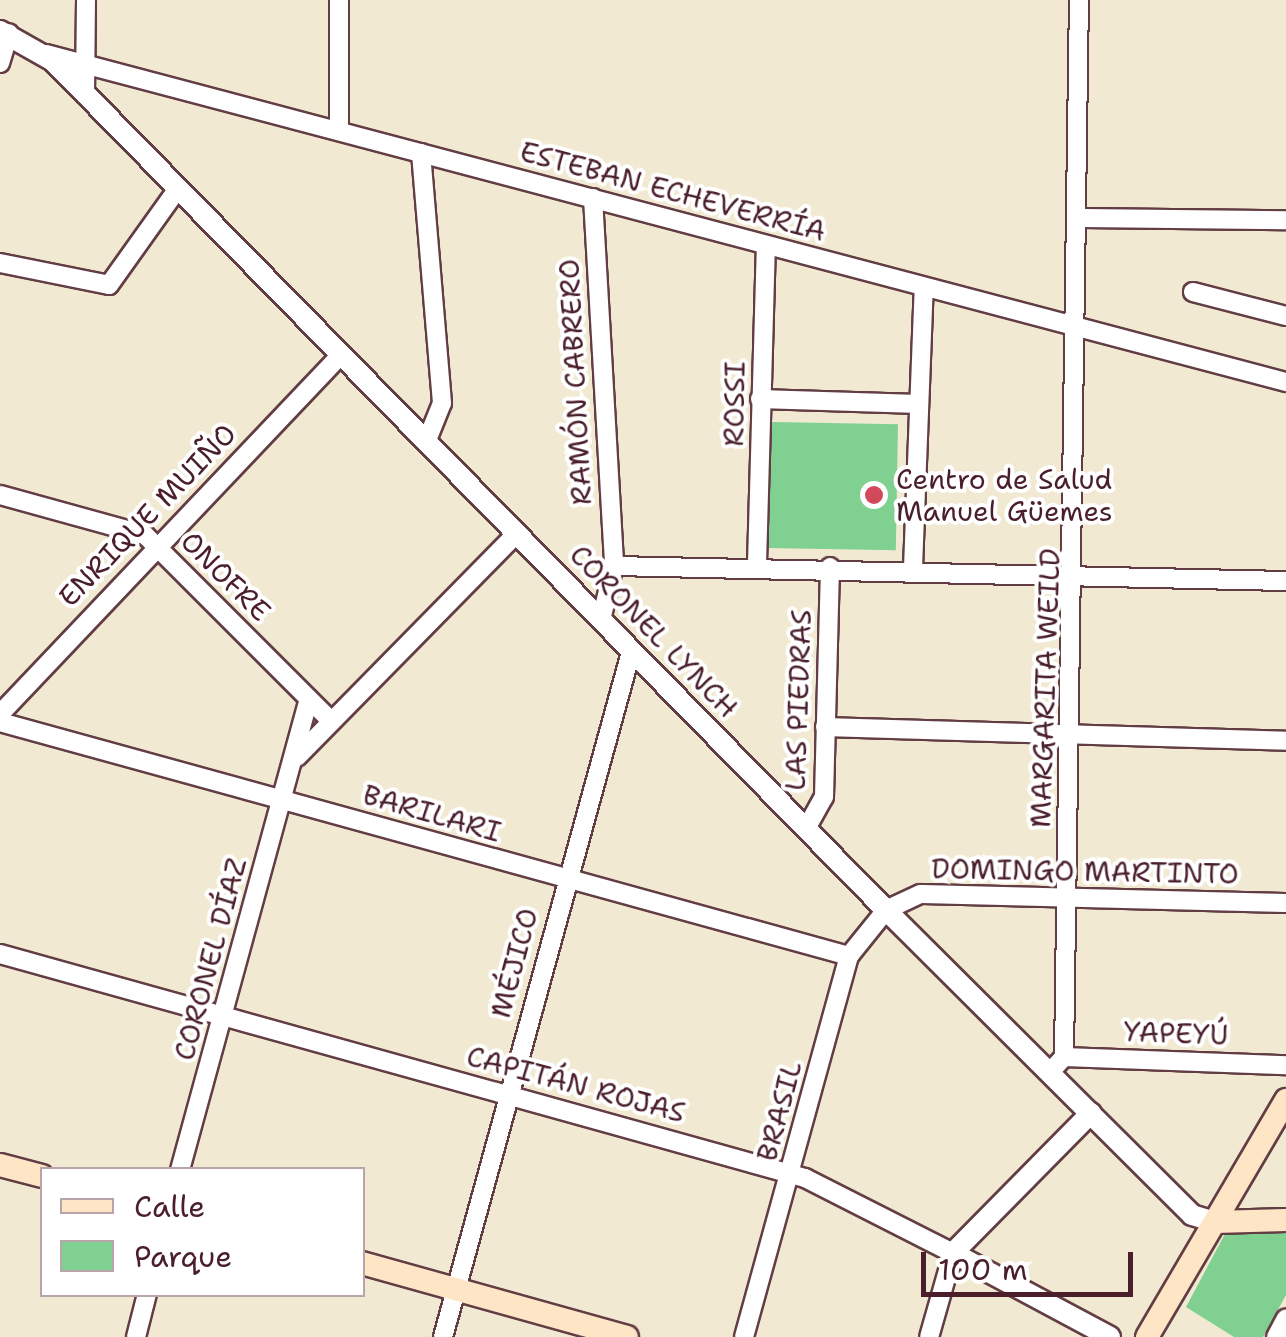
<!DOCTYPE html>
<meta charset="utf-8">
<style>
body{margin:0}
#map{position:relative;width:1286px;height:1337px;overflow:hidden;background:#f1e9d1;font-family:"Shantell Sans",sans-serif}
div>[style]{position:absolute}
[style*='--x']{left:calc(var(--x)*1px);top:calc(var(--y)*1px);width:calc(var(--w)*1px);rotate:calc(var(--a)*1deg)}
.green>*{inset:0;background:#7fd091;transform-origin:0 0}
.roads{filter:drop-shadow(2px 0 #633d44) drop-shadow(-2px 0 #633d44) drop-shadow(0 2px #633d44) drop-shadow(0 -2px #633d44)}
.minor>*{height:18px;margin:-9px;padding:0 9px;transform-origin:9px;border-radius:9px;background:#fff}
.tertiary>*{height:20px;margin:-10px;padding:0 10px;transform-origin:10px;border-radius:10px;background:#fff}
.secondary>*{height:22px;margin:-11px;padding:0 11px;transform-origin:11px;border-radius:11px;background:#fde5c5}
.dots>*{width:28px;height:28px;translate:-50% -50%;box-sizing:border-box;border:5px solid #fff;border-radius:50%}
span{translate:-50% -50%;white-space:nowrap;text-align:center;line-height:1.15;-webkit-text-stroke:8px #fff;paint-order:stroke}
.street-label{font-size:28px;color:#4a1f2b}
.poi-label{font-size:28px;color:#4a1f2b}
.left{translate:0 -50%;text-align:left}
.legend{position:absolute;left:40px;top:1167px;width:325px;height:130px;box-sizing:border-box;background:#fff;border:2px solid #b7a5aa;margin:0;padding:12px 18px;list-style:none;font-size:30px;color:#4a1f2b}
.legend li{display:flex;align-items:center;gap:20px;height:50px}
.legend b{width:50px;border:2px solid #b7a5aa}
.scale{position:absolute;left:921px;top:1252px;width:212px;height:45px;box-sizing:border-box;border:5px solid #4a1f2b;border-top:0;padding-left:12px;font-size:30px;line-height:35px;white-space:nowrap;color:#4a1f2b;-webkit-text-stroke:8px #fff;paint-order:stroke}
</style>
<div id="map">
<div class="green">
<i style="left:771px;top:422px;width:127px;height:126px;rotate:1deg"></i>
<i style="clip-path:polygon(1286px 1228px,1286px 1295px,1263px 1337px,1234px 1337px,1186px 1307px,1226px 1232px)"></i>
</div>
<div class="roads">
<div class="minor">
<i style="--x:339;--y:0;--w:129;--a:90"></i>
<i style="--x:46;--y:54;--w:1283;--a:14.82"></i>
<i style="--x:0;--y:63;--w:31;--a:-73"></i>
<i style="--x:85;--y:95;--w:95;--a:-89.4"></i>
<i style="--x:421;--y:153;--w:251;--a:85.2"></i>
<i style="--x:442;--y:403;--w:40;--a:112"></i>
<i style="--x:593;--y:198;--w:369;--a:86.7"></i>
<i style="--x:614;--y:566;--w:56;--a:103.5"></i>
<i style="--x:1082;--y:218;--w:204;--a:0.6"></i>
<i style="--x:0;--y:263;--w:111;--a:11.4"></i>
<i style="--x:109;--y:285;--w:115;--a:-54.5"></i>
<i style="--x:1193;--y:292;--w:96;--a:14.5"></i>
<i style="--x:760;--y:399;--w:158;--a:1.8"></i>
<i style="--x:0;--y:495;--w:150;--a:15.4"></i>
<i style="--x:145;--y:535;--w:263;--a:45"></i>
<i style="--x:757;--y:564;--w:319;--a:-88.4"></i>
<i style="--x:614;--y:566;--w:672;--a:1.28"></i>
<i style="--x:913;--y:568;--w:280;--a:-87.8"></i>
<i style="--x:0;--y:714;--w:492;--a:-46.5"></i>
<i style="--x:0;--y:722;--w:881;--a:15.41"></i>
<i style="--x:825;--y:727;--w:461;--a:1.7"></i>
<i style="--x:297;--y:757;--w:314;--a:-45.5"></i>
<i style="--x:806;--y:829;--w:37;--a:-61"></i>
<i style="--x:824;--y:797;--w:230;--a:-88.5"></i>
<i style="--x:0;--y:954;--w:836;--a:15.55"></i>
<i style="--x:805;--y:1178;--w:166;--a:26.9"></i>
<i style="--x:953;--y:1253;--w:87;--a:105.9"></i>
<i style="--x:1064;--y:1057;--w:222;--a:2.1"></i>
<i style="--x:1050;--y:1072;--w:21;--a:-47"></i>
<i style="--x:1064;--y:1057;--w:1057;--a:-89.19"></i>
<i style="--x:180;--y:1170;--w:488;--a:-74.7"></i>
<i style="--x:136;--y:1337;--w:44;--a:-75.7"></i>
<i style="--x:443;--y:1337;--w:710;--a:-74.65"></i>
<i style="--x:744;--y:1337;--w:395;--a:-74.6"></i>
<i style="--x:849;--y:956;--w:59;--a:-51.2"></i>
<i style="--x:886;--y:910;--w:38;--a:-25"></i>
<i style="--x:921;--y:894;--w:365;--a:1.4"></i>
<i style="--x:1276;--y:1337;--w:21;--a:-62"></i>
</div>
<div class="tertiary">
<i style="--x:0;--y:31;--w:61;--a:29.5"></i>
<i style="--x:53;--y:61;--w:1189;--a:45.55"></i>
<i style="--x:886;--y:910;--w:432;--a:44.9"></i>
<i style="--x:1192;--y:1215;--w:24;--a:17"></i>
<i style="--x:1091;--y:1113;--w:197;--a:134.6"></i>
<i style="--x:953;--y:1253;--w:178;--a:28.1"></i>
</div>
<div class="secondary">
<i style="--x:0;--y:1165;--w:43;--a:14.7"></i>
<i style="--x:1215;--y:1222;--w:71;--a:-1.6"></i>
<i style="--x:362;--y:1263;--w:275;--a:15.6"></i>
<i style="--x:1147;--y:1337;--w:275;--a:-59.6"></i>
</div>
</div>
<div class="dots">
<i style="left:874px;top:495px;background:#d1495b"></i>
</div>
<div class="street-label">
<span style="left:673px;top:191px;rotate:15deg">ESTEBAN ECHEVERRÍA</span>
<span style="left:575px;top:382px;rotate:-93deg">RAMÓN CABRERO</span>
<span style="left:734px;top:404px;rotate:-89deg">ROSSI</span>
<span style="left:147px;top:515px;rotate:-46deg">ENRIQUE MUIÑO</span>
<span style="left:226px;top:576px;rotate:45deg">ONOFRE</span>
<span style="left:654px;top:631px;rotate:46deg">CORONEL LYNCH</span>
<span style="left:1045px;top:688px;rotate:-88deg">MARGARITA WEILD</span>
<span style="left:798px;top:700px;rotate:-88deg">LAS PIEDRAS</span>
<span style="left:432px;top:813px;rotate:16deg">BARILARI</span>
<span style="left:1085px;top:871px;rotate:1deg">DOMINGO MARTINTO</span>
<span style="left:210px;top:959px;rotate:-75deg">CORONEL DÍAZ</span>
<span style="left:514px;top:963px;rotate:-75deg">MÉJICO</span>
<span style="left:1176px;top:1033px;rotate:2deg">YAPEYÚ</span>
<span style="left:576px;top:1084px;rotate:15deg">CAPITÁN ROJAS</span>
<span style="left:779px;top:1111px;rotate:-75deg">BRASIL</span>
</div>
<div class="poi-label">
<span class="left" style="left:896px;top:495px">Centro de Salud<br>Manuel Güemes</span>
</div>
<ul class="legend">
<li><b style="height:12px;background:#fde5c5"></b>Calle</li>
<li><b style="height:28px;background:#7fd091"></b>Parque</li>
</ul>
<div class="scale">100 m</div>
</div>
